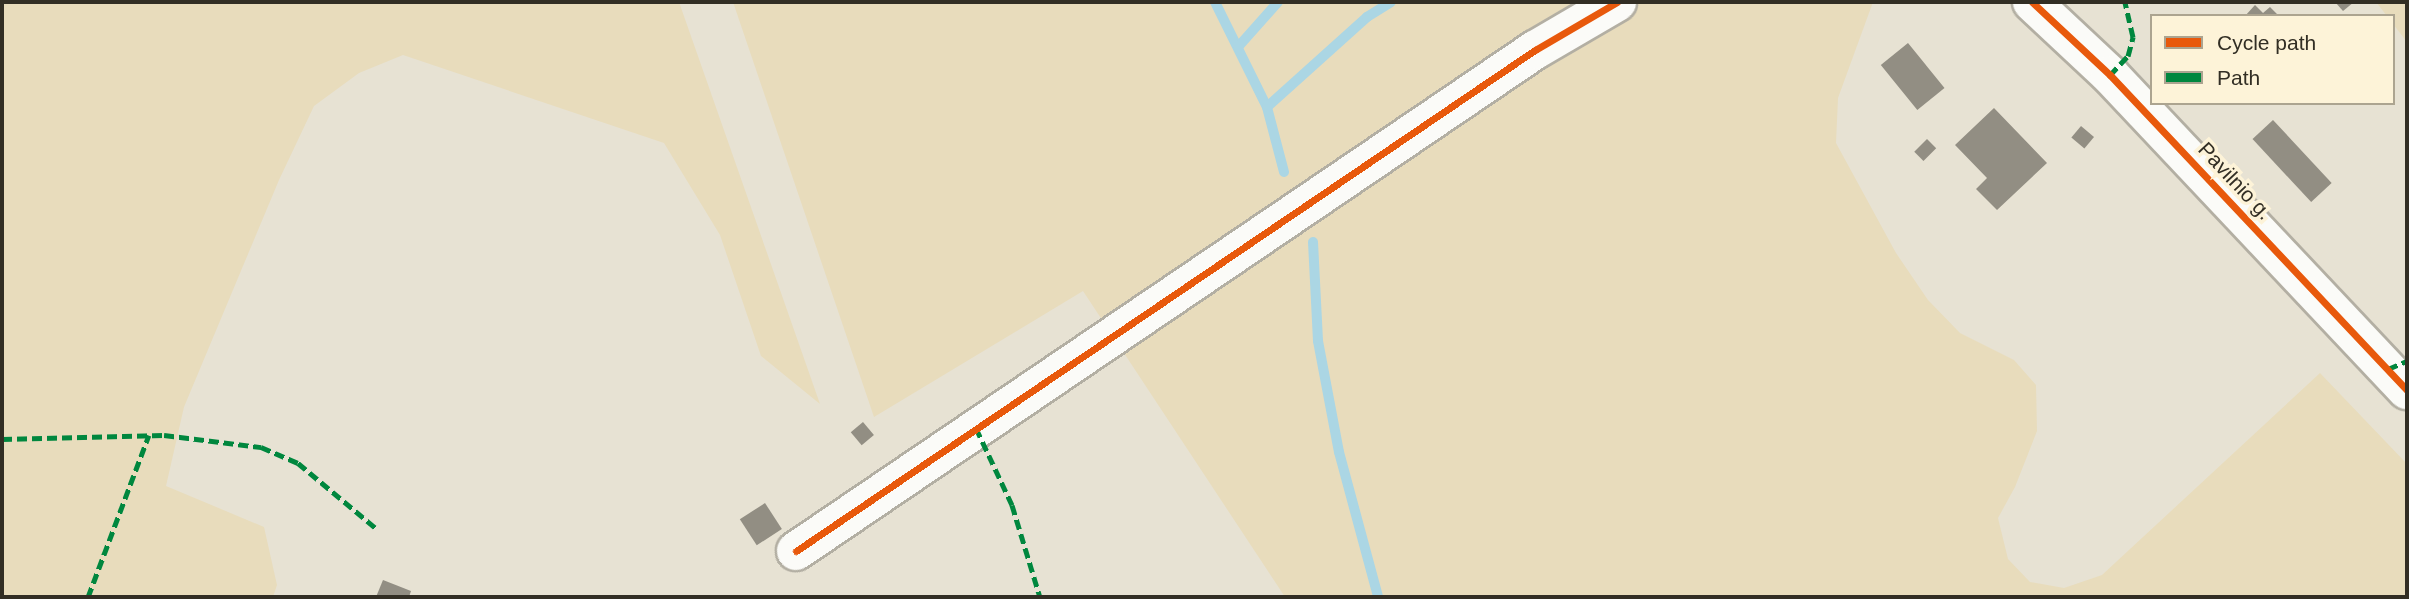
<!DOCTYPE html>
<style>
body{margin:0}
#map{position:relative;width:2409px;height:599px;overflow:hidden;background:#e7e2d3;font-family:Helvetica,sans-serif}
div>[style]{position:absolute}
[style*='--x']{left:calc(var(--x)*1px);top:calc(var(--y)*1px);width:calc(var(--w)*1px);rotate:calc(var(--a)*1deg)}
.green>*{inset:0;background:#e8dcbc}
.stream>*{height:10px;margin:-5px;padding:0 5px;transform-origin:5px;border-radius:5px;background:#abd6e4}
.building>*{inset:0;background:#928e83;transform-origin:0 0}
.roads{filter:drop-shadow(2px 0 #b3afa3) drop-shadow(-2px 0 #b3afa3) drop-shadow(0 2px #b3afa3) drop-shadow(0 -2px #b3afa3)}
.minor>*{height:38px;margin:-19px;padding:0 19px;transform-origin:19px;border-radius:19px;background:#fbfbf8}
.quiet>*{height:5px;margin-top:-2.5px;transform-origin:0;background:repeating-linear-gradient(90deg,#00873e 0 10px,transparent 0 15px)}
.cycleway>*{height:7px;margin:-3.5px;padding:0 3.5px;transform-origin:3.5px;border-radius:3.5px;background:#e8590c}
span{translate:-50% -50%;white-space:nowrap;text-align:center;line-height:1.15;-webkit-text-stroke:7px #fdf3d8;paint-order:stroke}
.street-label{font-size:21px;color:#322e24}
.frame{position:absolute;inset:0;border:4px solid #322e24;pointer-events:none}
.legend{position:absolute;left:2150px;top:14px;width:245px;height:91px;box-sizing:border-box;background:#fdf3d8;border:2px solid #aca490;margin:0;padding:9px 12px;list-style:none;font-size:21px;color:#322e24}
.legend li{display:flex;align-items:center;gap:14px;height:35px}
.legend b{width:35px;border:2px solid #aca490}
</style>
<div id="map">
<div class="green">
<i style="clip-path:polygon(2px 2px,679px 2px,820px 404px,761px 356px,720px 235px,664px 143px,403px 55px,359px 73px,314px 106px,279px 180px,184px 407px,166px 486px,264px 527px,277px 585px,273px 597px,2px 597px)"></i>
<i style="clip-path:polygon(733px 2px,1873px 2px,1838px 98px,1836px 143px,1896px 253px,1928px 300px,1960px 333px,2014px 360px,2036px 385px,2037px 431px,2015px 487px,1998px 518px,2008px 559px,2030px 582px,2064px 588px,2102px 575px,2320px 373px,2407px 464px,2407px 597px,1285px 597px,1083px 291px,874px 417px)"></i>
<i style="clip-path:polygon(2376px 2px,2407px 2px,2407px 42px,2393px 24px,2393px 16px,2387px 16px)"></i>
</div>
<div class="stream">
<i style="--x:1215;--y:2;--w:117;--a:63.7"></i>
<i style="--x:1238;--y:47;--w:60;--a:-48.4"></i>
<i style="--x:1284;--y:172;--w:67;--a:-104.7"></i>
<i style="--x:1267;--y:107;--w:135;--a:-42"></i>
<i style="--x:1367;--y:17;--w:28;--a:-32"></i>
<i style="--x:1313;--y:242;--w:99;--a:87.1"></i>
<i style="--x:1318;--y:341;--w:113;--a:79.3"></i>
<i style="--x:1339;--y:452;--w:150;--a:74.9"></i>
</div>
<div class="building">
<i style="clip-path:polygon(2335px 2px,2354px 2px,2343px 11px)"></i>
<i style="clip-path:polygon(2255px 5px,2263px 13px,2270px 7px,2279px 16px,2245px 16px)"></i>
<i style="left:1908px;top:43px;width:58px;height:35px;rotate:51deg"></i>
<i style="clip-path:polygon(1994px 108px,2047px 163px,1997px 210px,1976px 189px,1987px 178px,1955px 145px)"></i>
<i style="left:2273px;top:120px;width:86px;height:28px;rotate:47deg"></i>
<i style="left:2081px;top:126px;width:17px;height:15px;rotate:40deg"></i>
<i style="left:1927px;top:139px;width:13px;height:18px;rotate:45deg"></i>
<i style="left:863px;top:422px;width:17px;height:16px;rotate:50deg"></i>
<i style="left:765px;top:503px;width:31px;height:30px;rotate:57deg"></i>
<i style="clip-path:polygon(383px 580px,411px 591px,409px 597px,376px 597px)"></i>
</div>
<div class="roads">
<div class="minor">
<i style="--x:2032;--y:2;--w:107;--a:43.1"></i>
<i style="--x:2110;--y:75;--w:433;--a:46.7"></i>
<i style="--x:796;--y:551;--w:893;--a:-34.14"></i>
<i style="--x:1535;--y:50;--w:95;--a:-30.3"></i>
</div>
</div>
<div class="quiet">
<i style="--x:2110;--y:75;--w:26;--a:-47"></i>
<i style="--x:2128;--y:56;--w:20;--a:-75"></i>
<i style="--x:2133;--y:37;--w:36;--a:-103"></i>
<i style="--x:2388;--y:369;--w:21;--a:-23"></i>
<i style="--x:976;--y:428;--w:85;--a:64.9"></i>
<i style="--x:1012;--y:505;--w:96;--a:73.1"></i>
<i style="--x:2;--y:439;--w:162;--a:-1.4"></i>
<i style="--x:164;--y:435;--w:98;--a:7.1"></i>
<i style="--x:261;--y:447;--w:40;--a:23.4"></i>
<i style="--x:298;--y:463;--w:103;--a:39.9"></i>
<i style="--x:88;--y:597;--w:173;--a:-69.4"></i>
</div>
<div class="cycleway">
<i style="--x:2032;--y:2;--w:107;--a:43.1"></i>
<i style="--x:2110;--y:75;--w:433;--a:46.7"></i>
<i style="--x:796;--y:551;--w:893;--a:-34.14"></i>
<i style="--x:1535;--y:50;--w:95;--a:-30.3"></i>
</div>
<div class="street-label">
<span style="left:2235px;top:181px;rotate:47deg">Pavilnio g.</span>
</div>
<div class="frame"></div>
<ul class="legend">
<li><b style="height:9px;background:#e8590c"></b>Cycle path</li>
<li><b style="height:9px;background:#00873e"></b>Path</li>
</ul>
</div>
